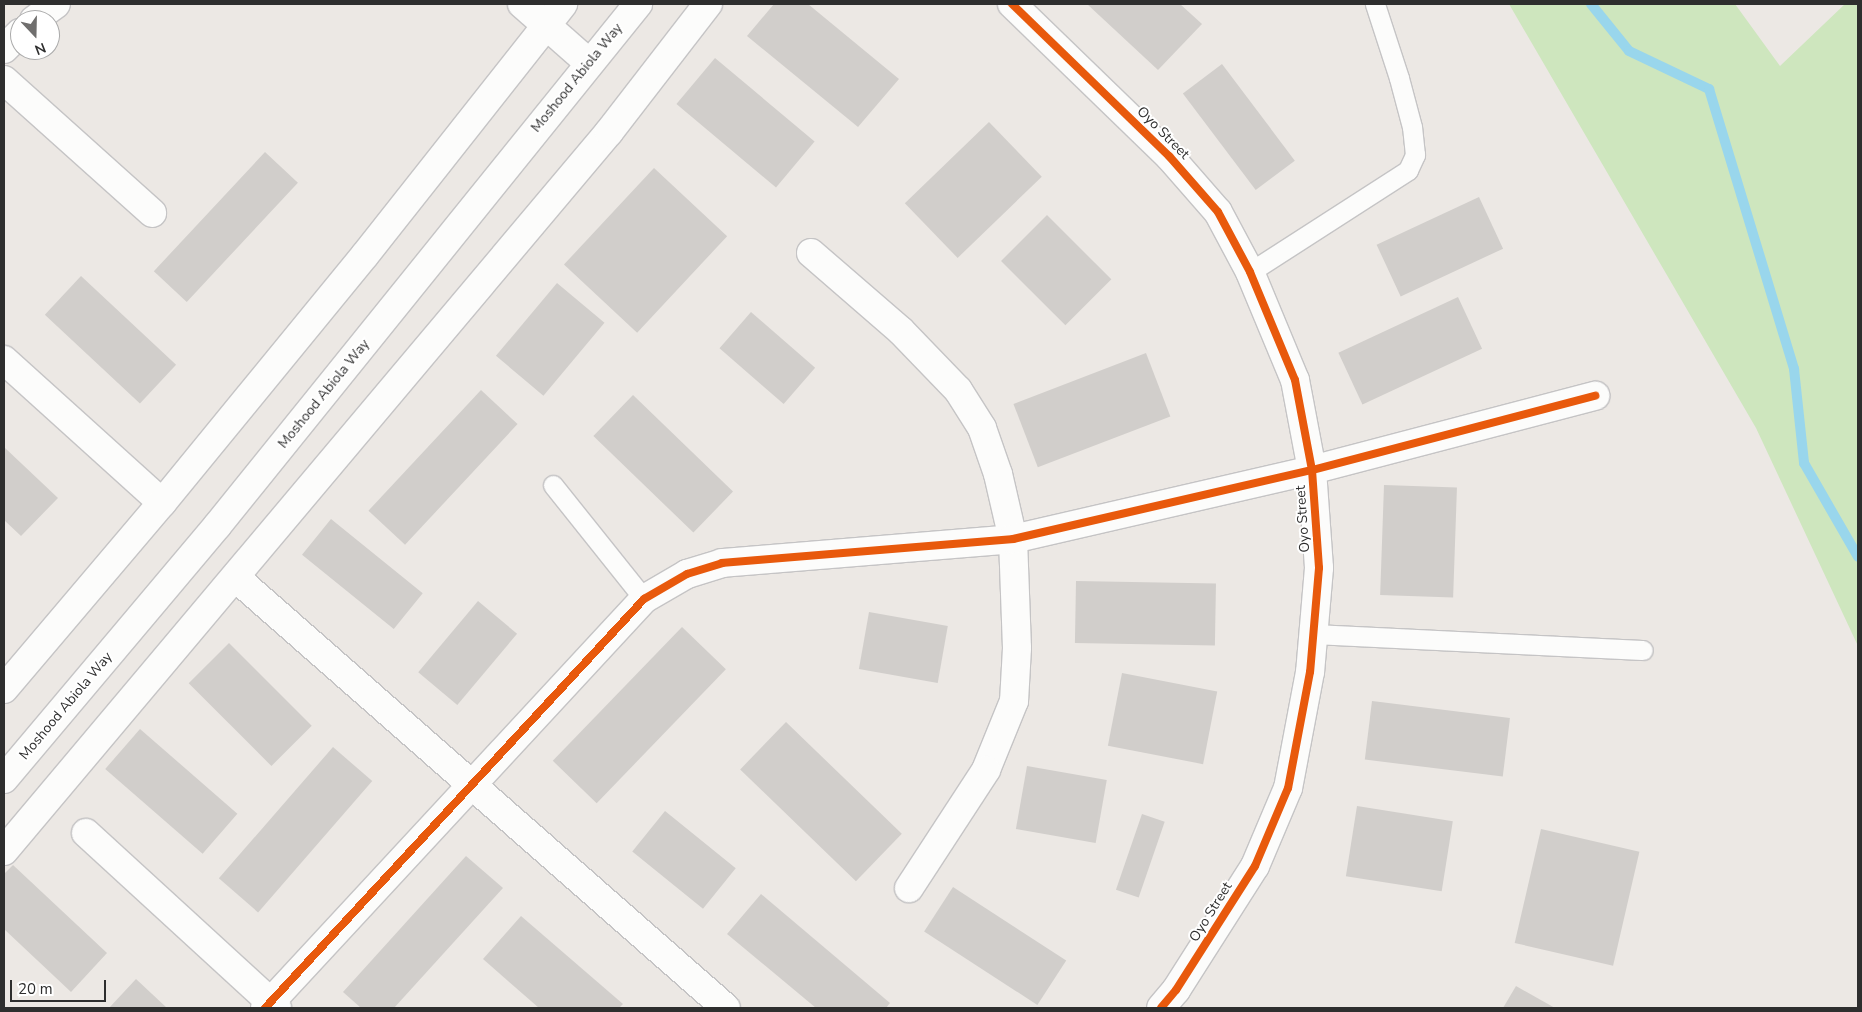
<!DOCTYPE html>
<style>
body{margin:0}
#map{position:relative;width:1862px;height:1012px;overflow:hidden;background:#ece8e4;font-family:"Nunito Sans",sans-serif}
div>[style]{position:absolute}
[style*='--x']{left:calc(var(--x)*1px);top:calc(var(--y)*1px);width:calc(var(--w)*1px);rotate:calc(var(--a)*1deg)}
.green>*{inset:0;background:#cee6be}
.stream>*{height:10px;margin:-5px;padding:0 5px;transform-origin:5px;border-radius:5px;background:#99d6ec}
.building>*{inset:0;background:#d1cecb;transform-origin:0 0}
.roads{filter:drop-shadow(1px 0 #c5c4c5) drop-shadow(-1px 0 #c5c4c5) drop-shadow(0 1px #c5c4c5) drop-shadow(0 -1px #c5c4c5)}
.service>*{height:19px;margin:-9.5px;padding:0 9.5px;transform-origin:9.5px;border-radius:9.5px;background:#fcfcfb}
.minor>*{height:28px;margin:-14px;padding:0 14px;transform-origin:14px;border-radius:14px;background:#fcfcfb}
.secondary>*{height:28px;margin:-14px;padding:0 14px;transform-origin:14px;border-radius:14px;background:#fcfcfb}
.cycleway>*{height:8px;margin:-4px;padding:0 4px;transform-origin:4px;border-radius:4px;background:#e8590c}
span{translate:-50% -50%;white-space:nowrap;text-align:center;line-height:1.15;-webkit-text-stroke:4px #fff;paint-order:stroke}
.street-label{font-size:14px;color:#2e2e2e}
.frame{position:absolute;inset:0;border:5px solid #2e2e2e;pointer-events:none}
.north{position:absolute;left:10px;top:10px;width:50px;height:50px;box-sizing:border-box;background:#fff;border:1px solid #ababab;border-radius:50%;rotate:159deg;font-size:14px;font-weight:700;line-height:20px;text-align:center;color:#2e2e2e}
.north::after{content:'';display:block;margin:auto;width:18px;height:22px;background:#706f6e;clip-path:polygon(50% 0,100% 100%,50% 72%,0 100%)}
.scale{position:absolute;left:10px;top:980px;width:96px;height:22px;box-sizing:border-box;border:2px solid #2e2e2e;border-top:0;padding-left:6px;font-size:15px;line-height:18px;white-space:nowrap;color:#2e2e2e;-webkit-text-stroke:4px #fff;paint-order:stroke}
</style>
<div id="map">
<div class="green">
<i style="clip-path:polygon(1509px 4px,1735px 4px,1780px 66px,1845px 4px,1858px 4px,1858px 646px,1756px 428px)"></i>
</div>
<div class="stream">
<i style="--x:1591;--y:4;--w:60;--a:51"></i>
<i style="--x:1629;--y:51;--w:89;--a:25.4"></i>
<i style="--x:1709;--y:89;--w:293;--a:73.1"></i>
<i style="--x:1794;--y:369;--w:95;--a:83.9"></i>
<i style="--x:1804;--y:463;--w:108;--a:60.1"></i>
</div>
<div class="building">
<i style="clip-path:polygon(774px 4px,808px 4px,899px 79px,858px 127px,747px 36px)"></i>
<i style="clip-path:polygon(1087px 4px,1180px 4px,1202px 24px,1158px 70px)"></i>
<i style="left:715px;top:58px;width:130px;height:60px;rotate:40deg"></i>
<i style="left:1222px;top:64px;width:121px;height:49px;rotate:53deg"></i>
<i style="left:989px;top:122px;width:76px;height:117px;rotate:46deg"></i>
<i style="left:265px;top:152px;width:45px;height:163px;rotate:43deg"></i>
<i style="left:654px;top:168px;width:100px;height:132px;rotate:43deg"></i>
<i style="left:1479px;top:197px;width:57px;height:113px;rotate:65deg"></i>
<i style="left:1047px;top:215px;width:91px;height:65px;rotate:45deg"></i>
<i style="left:81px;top:276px;width:130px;height:53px;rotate:43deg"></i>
<i style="left:557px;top:283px;width:62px;height:95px;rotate:40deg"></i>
<i style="left:1458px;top:297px;width:57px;height:132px;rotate:65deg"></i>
<i style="left:751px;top:312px;width:85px;height:48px;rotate:41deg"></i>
<i style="left:1146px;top:353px;width:68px;height:142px;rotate:69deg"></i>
<i style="left:481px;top:390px;width:50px;height:165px;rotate:43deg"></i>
<i style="left:633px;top:395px;width:139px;height:57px;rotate:44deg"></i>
<i style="clip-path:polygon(4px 447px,58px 498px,21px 536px,4px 520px)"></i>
<i style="left:1384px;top:485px;width:73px;height:110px;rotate:2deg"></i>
<i style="left:331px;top:519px;width:118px;height:46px;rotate:39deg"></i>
<i style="left:1076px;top:581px;width:140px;height:62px;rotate:1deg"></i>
<i style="left:478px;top:601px;width:51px;height:93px;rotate:40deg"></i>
<i style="left:869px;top:612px;width:80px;height:58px;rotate:10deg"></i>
<i style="left:682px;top:627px;width:61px;height:186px;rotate:44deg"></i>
<i style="left:229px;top:643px;width:117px;height:57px;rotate:45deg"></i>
<i style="left:1122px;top:673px;width:97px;height:74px;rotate:11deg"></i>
<i style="left:1372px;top:701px;width:139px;height:59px;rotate:7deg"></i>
<i style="left:786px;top:722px;width:161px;height:66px;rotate:44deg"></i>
<i style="left:140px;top:729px;width:129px;height:53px;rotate:41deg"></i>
<i style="left:333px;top:747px;width:52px;height:174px;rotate:41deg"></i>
<i style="left:1027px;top:766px;width:81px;height:64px;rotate:10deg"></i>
<i style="left:1357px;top:806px;width:97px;height:71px;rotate:9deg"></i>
<i style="left:665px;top:811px;width:91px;height:52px;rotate:39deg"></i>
<i style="left:1142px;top:814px;width:24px;height:80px;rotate:19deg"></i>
<i style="left:1541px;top:829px;width:101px;height:117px;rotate:13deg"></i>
<i style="clip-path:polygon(466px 856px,503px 888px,394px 1008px,361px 1008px,343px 992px)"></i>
<i style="clip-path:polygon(13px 865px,107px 953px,71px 992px,4px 929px,4px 874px)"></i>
<i style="left:953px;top:887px;width:135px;height:53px;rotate:33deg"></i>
<i style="clip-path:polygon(761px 894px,890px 1003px,886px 1008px,816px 1008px,727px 934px)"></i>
<i style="clip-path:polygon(521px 916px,623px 1004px,619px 1008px,539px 1008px,483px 959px)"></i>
<i style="clip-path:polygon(136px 979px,167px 1008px,109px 1008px)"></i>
<i style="clip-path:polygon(1516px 986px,1555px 1008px,1503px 1008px)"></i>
</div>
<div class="roads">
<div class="service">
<i style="--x:1250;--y:272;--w:188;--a:-32.8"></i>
<i style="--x:1408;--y:170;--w:17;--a:-65"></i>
<i style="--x:1415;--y:155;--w:28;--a:-96"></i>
<i style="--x:1412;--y:127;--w:51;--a:-104.9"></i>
<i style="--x:1399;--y:78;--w:78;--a:-108"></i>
<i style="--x:553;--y:485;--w:146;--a:51.4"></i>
<i style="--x:1313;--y:634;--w:330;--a:2.8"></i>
</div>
<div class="minor">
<i style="--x:522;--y:4;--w:89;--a:41.4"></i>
<i style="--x:1012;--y:4;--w:219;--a:44.1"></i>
<i style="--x:1169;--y:156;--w:74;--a:48.8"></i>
<i style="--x:1218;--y:212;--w:68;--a:61.9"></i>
<i style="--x:1250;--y:272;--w:117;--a:67.4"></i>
<i style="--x:1295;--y:380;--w:92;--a:79.3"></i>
<i style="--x:1312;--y:470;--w:98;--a:85.9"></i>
<i style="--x:1319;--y:568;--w:104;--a:94.9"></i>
<i style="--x:1310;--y:672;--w:118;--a:100.7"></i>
<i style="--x:1288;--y:788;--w:85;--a:112.9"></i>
<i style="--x:1255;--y:866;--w:147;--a:122.5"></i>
<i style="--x:1176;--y:990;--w:23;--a:130"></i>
<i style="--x:34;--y:20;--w:27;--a:-36"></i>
<i style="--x:4;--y:49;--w:23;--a:-45"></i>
<i style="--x:4;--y:80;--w:199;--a:41.9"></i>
<i style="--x:811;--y:253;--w:119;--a:40.9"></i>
<i style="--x:901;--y:331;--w:82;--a:46"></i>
<i style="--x:958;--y:390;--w:45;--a:57.7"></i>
<i style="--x:982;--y:428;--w:49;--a:70.8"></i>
<i style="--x:998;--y:474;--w:67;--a:77"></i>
<i style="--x:1013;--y:539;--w:109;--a:87.9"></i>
<i style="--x:1017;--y:648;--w:53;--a:93.2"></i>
<i style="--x:1014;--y:701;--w:74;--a:112.1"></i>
<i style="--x:986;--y:770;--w:141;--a:123.1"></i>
<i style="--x:4;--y:360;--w:213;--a:42.1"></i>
<i style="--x:235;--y:577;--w:653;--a:41.28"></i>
<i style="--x:86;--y:833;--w:259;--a:42.5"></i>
<i style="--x:4;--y:851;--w:940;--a:-49.92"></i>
<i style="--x:609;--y:132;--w:162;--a:-52.3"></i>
<i style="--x:265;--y:1008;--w:558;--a:-47.18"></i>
<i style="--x:644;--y:599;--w:50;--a:-30.2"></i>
<i style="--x:687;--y:574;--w:37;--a:-17"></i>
<i style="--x:722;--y:563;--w:292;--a:-4.7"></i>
<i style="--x:1013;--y:539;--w:307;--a:-13"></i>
<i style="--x:1312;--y:470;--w:293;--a:-14.7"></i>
</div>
<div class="secondary">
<i style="--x:4;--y:689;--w:244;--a:-49.7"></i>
<i style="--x:162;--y:503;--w:320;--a:-50.7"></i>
<i style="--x:365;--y:255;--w:320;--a:-51.7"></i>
<i style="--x:4;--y:779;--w:331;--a:-49.9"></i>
<i style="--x:217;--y:526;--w:671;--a:-51.11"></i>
</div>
</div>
<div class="cycleway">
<i style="--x:1012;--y:4;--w:219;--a:44.1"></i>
<i style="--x:1169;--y:156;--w:74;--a:48.8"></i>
<i style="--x:1218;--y:212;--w:68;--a:61.9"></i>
<i style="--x:1250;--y:272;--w:117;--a:67.4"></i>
<i style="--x:1295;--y:380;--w:92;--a:79.3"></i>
<i style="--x:1312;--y:470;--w:98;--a:85.9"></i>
<i style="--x:1319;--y:568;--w:104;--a:94.9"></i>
<i style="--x:1310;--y:672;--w:118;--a:100.7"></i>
<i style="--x:1288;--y:788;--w:85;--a:112.9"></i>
<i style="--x:1255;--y:866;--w:147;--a:122.5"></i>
<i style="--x:1176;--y:990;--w:23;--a:130"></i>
<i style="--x:265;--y:1008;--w:558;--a:-47.18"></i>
<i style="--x:644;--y:599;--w:50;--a:-30.2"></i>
<i style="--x:687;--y:574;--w:37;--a:-17"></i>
<i style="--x:722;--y:563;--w:292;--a:-4.7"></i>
<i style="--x:1013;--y:539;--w:307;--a:-13"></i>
<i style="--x:1312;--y:470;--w:293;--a:-14.7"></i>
</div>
<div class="street-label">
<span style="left:577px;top:78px;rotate:-51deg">Moshood Abiola Way</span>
<span style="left:1163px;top:133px;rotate:45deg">Oyo Street</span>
<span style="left:324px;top:394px;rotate:-51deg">Moshood Abiola Way</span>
<span style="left:1303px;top:519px;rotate:-94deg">Oyo Street</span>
<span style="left:66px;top:706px;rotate:-50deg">Moshood Abiola Way</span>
<span style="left:1211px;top:912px;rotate:-58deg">Oyo Street</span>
</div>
<div class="frame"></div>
<div class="north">N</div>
<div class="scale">20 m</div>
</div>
